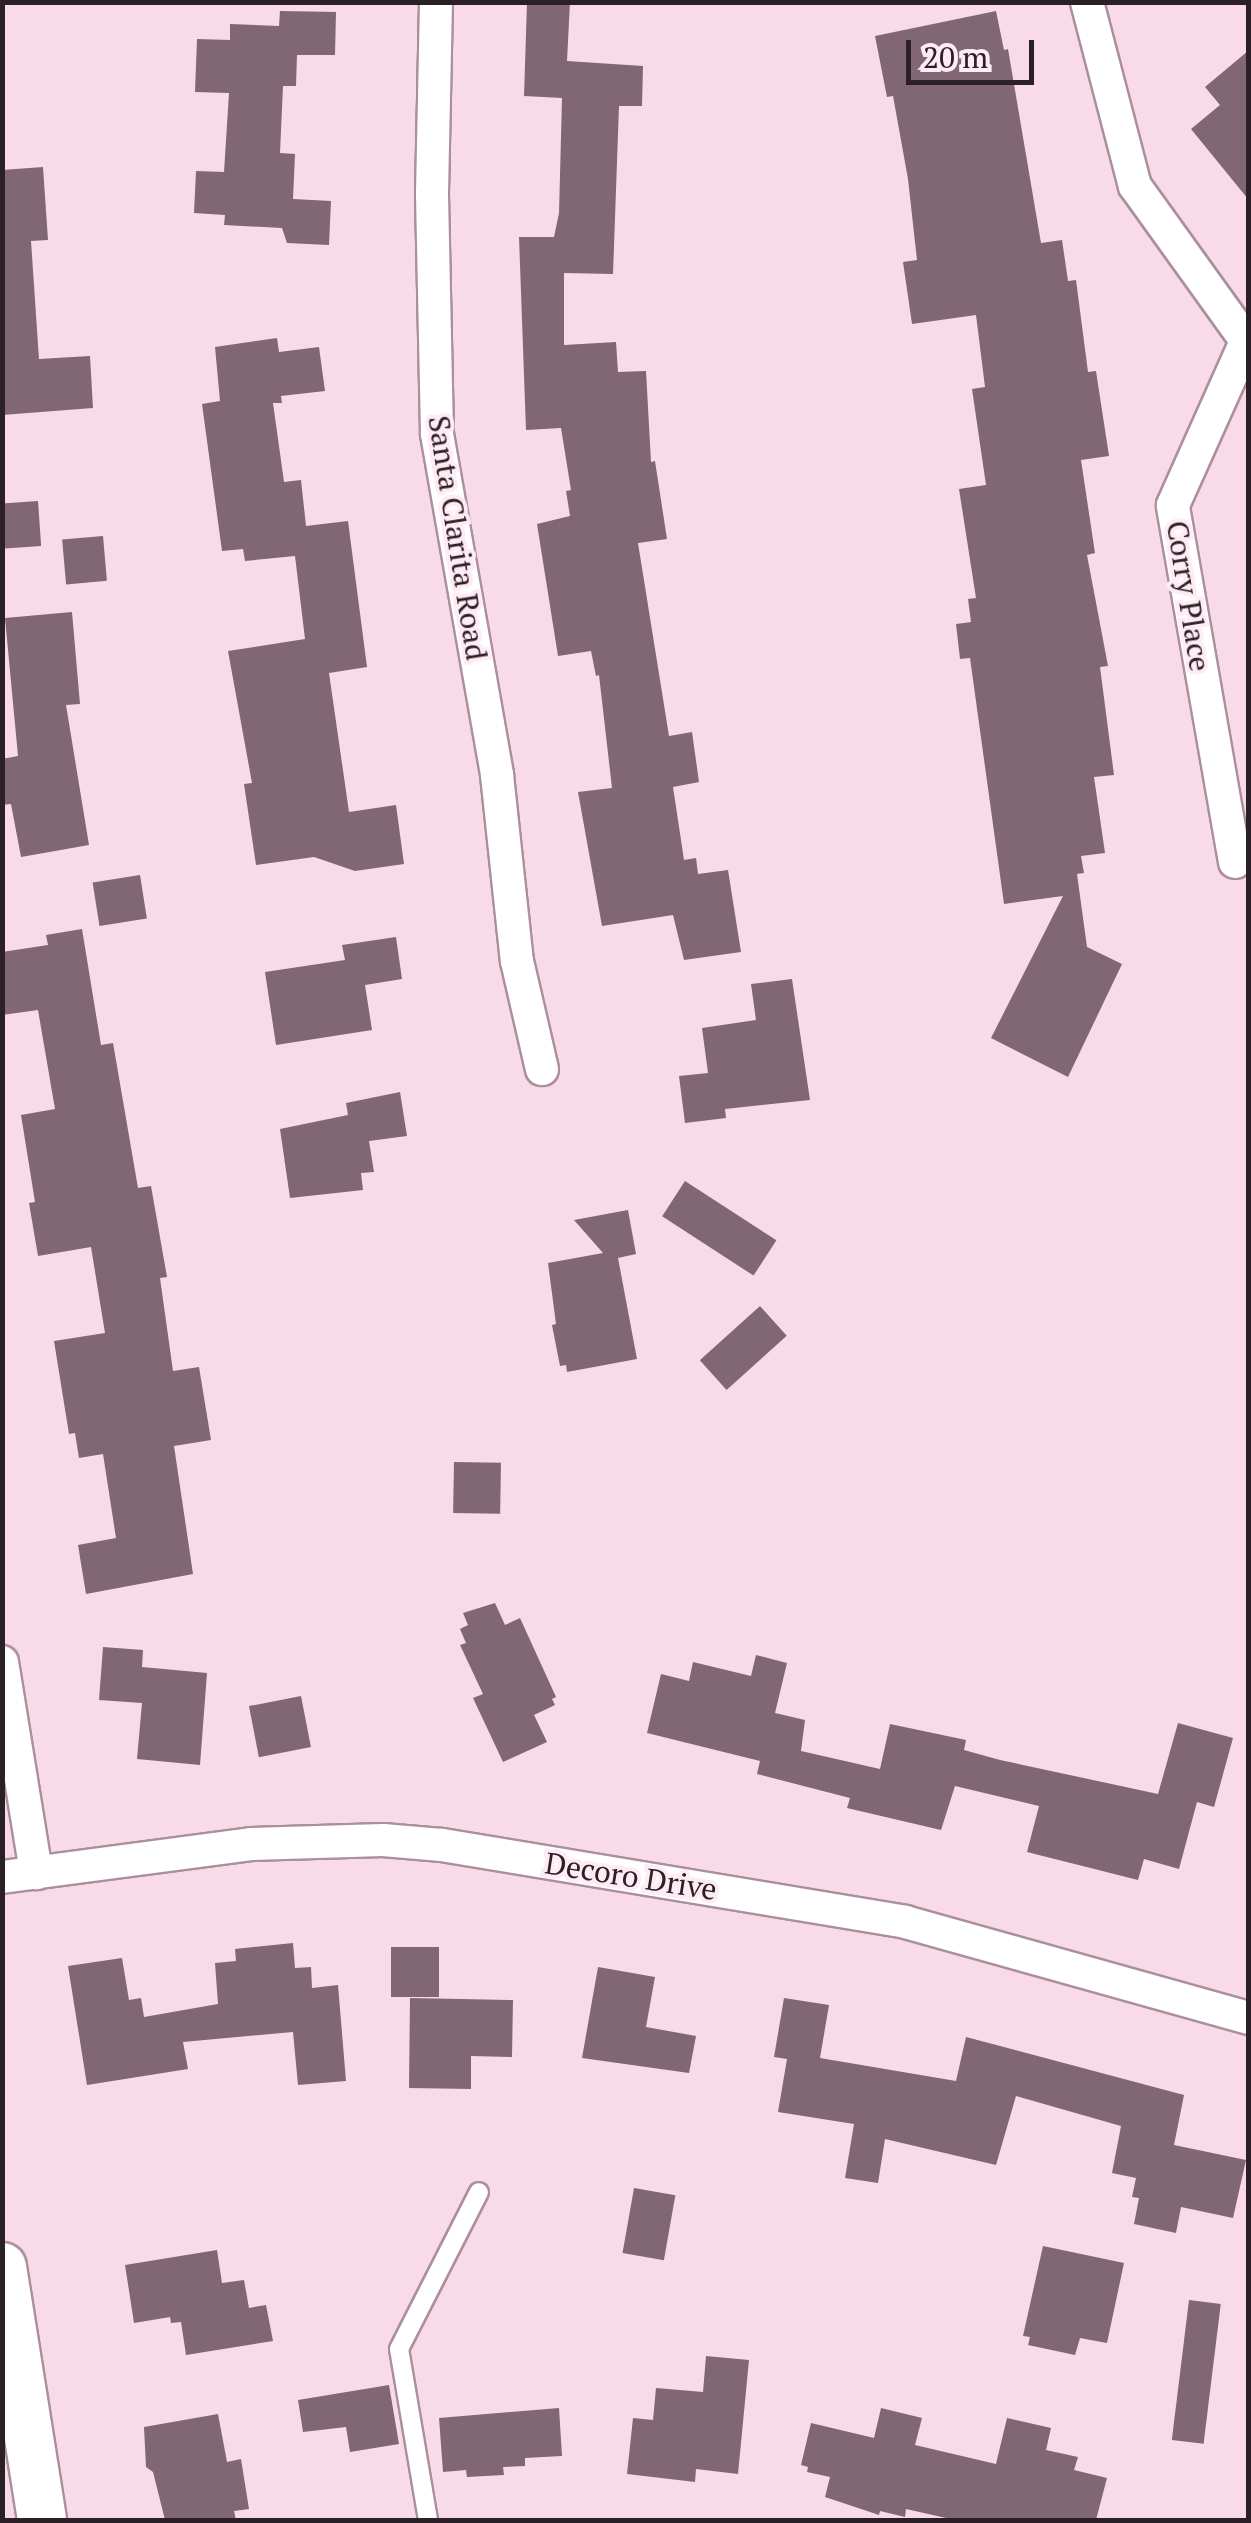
<!DOCTYPE html>
<style>
body{margin:0}
#map{position:relative;width:1251px;height:2523px;overflow:hidden;background:#f9dae8;font-family:"PT Serif",serif}
div>[style]{position:absolute}
[style*='--x']{left:calc(var(--x)*1px);top:calc(var(--y)*1px);width:calc(var(--w)*1px);rotate:calc(var(--a)*1deg)}
.building>*{inset:0;background:#816673;transform-origin:0 0}
.roads{filter:drop-shadow(2px 0 #ab8f9c) drop-shadow(-2px 0 #ab8f9c) drop-shadow(0 2px #ab8f9c) drop-shadow(0 -2px #ab8f9c)}
.lane>*{height:18px;margin:-9px;padding:0 9px;transform-origin:9px;border-radius:9px;background:#fff}
.street>*{height:32px;margin:-16px;padding:0 16px;transform-origin:16px;border-radius:16px;background:#fff}
.secondary>*{height:48px;margin:-24px;padding:0 24px;transform-origin:24px;border-radius:24px;background:#fff}
span{translate:-50% -50%;white-space:nowrap;text-align:center;line-height:1.15;-webkit-text-stroke:8px #feebf4;paint-order:stroke}
.street-label{font-size:30px;color:#2b2025}
.frame{position:absolute;inset:0;border:5px solid #2b2025;pointer-events:none}
.scale{position:absolute;left:906px;top:40px;width:128px;height:45px;box-sizing:border-box;border:5px solid #2b2025;border-top:0;padding-left:12px;font-size:30px;line-height:35px;white-space:nowrap;color:#2b2025;-webkit-text-stroke:8px #feebf4;paint-order:stroke}
</style>
<div id="map">
<div class="building">
<i style="clip-path:polygon(527px 2px,570px 2px,567px 61px,643px 66px,642px 106px,619px 106px,613px 274px,564px 273px,564px 345px,616px 342px,618px 372px,646px 371px,651px 462px,655px 461px,667px 539px,638px 543px,669px 736px,692px 732px,699px 782px,673px 787px,684px 860px,696px 858px,698px 874px,728px 870px,741px 952px,684px 960px,673px 915px,602px 926px,578px 792px,612px 788px,599px 675px,596px 676px,591px 651px,558px 656px,537px 524px,570px 516px,566px 491px,571px 490px,561px 428px,526px 430px,519px 237px,554px 237px,559px 213px,562px 98px,524px 96px)"></i>
<i style="clip-path:polygon(280px 11px,336px 12px,335px 55px,297px 55px,296px 86px,283px 86px,280px 153px,295px 154px,293px 199px,331px 201px,329px 245px,287px 243px,282px 228px,224px 225px,225px 215px,194px 213px,196px 171px,224px 172px,229px 93px,195px 92px,197px 39px,230px 40px,230px 24px,279px 26px)"></i>
<i style="clip-path:polygon(996px 11px,1004px 50px,1008px 49px,1041px 243px,1062px 240px,1068px 281px,1076px 280px,1088px 372px,1096px 371px,1109px 456px,1081px 460px,1095px 553px,1087px 555px,1108px 666px,1100px 667px,1114px 775px,1094px 777px,1105px 853px,1081px 856px,1084px 873px,1077px 874px,1087px 947px,1122px 964px,1068px 1077px,991px 1038px,1063px 896px,1004px 904px,970px 658px,960px 659px,956px 624px,971px 622px,968px 599px,976px 598px,959px 489px,986px 485px,972px 389px,985px 387px,976px 315px,912px 324px,903px 262px,917px 260px,908px 179px,893px 96px,887px 97px,875px 36px)"></i>
<i style="clip-path:polygon(1248px 51px,1248px 199px,1191px 129px,1220px 105px,1205px 87px)"></i>
<i style="clip-path:polygon(43px 167px,48px 240px,31px 241px,39px 359px,90px 356px,93px 408px,2px 415px,2px 170px)"></i>
<i style="clip-path:polygon(277px 338px,279px 352px,319px 347px,325px 391px,281px 396px,282px 403px,273px 403px,284px 482px,301px 480px,306px 526px,348px 521px,367px 667px,329px 673px,349px 812px,396px 805px,404px 864px,355px 871px,314px 857px,256px 865px,244px 784px,252px 783px,228px 651px,305px 639px,295px 556px,245px 561px,243px 549px,222px 551px,202px 404px,220px 401px,215px 347px)"></i>
<i style="left:38px;top:501px;width:45px;height:36px;rotate:86deg"></i>
<i style="left:103px;top:536px;width:45px;height:41px;rotate:85deg"></i>
<i style="clip-path:polygon(72px 612px,80px 704px,66px 705px,89px 845px,21px 857px,11px 804px,2px 805px,2px 759px,18px 756px,5px 618px)"></i>
<i style="left:140px;top:875px;width:44px;height:48px;rotate:81deg"></i>
<i style="clip-path:polygon(82px 929px,101px 1045px,113px 1043px,138px 1188px,151px 1186px,167px 1277px,160px 1278px,173px 1371px,199px 1367px,211px 1440px,174px 1446px,193px 1574px,86px 1594px,78px 1545px,116px 1538px,103px 1454px,79px 1458px,75px 1433px,69px 1434px,54px 1341px,105px 1333px,91px 1247px,38px 1256px,29px 1203px,35px 1202px,21px 1115px,55px 1109px,38px 1010px,2px 1015px,2px 952px,48px 945px,46px 935px)"></i>
<i style="clip-path:polygon(396px 937px,402px 979px,365px 985px,372px 1030px,276px 1045px,265px 972px,345px 960px,342px 945px)"></i>
<i style="clip-path:polygon(792px 979px,810px 1100px,725px 1109px,726px 1118px,685px 1123px,679px 1076px,708px 1073px,702px 1028px,756px 1020px,751px 984px)"></i>
<i style="clip-path:polygon(400px 1092px,407px 1136px,369px 1141px,374px 1172px,361px 1173px,363px 1190px,290px 1198px,280px 1129px,348px 1115px,346px 1103px)"></i>
<i style="left:685px;top:1181px;width:109px;height:42px;rotate:33deg"></i>
<i style="clip-path:polygon(628px 1210px,636px 1254px,618px 1258px,637px 1359px,567px 1372px,566px 1365px,560px 1366px,552px 1325px,556px 1324px,548px 1263px,603px 1253px,574px 1220px)"></i>
<i style="left:760px;top:1306px;width:40px;height:81px;rotate:48deg"></i>
<i style="left:454px;top:1462px;width:47px;height:51px;rotate:1deg"></i>
<i style="clip-path:polygon(495px 1603px,505px 1625px,520px 1618px,556px 1697px,552px 1699px,555px 1705px,534px 1715px,547px 1742px,503px 1762px,473px 1698px,483px 1694px,460px 1645px,466px 1643px,460px 1629px,468px 1625px,463px 1613px)"></i>
<i style="clip-path:polygon(103px 1647px,143px 1650px,142px 1667px,207px 1673px,200px 1765px,137px 1759px,142px 1703px,99px 1700px)"></i>
<i style="clip-path:polygon(756px 1655px,787px 1663px,775px 1713px,805px 1720px,801px 1751px,880px 1769px,890px 1724px,966px 1740px,964px 1750px,1000px 1760px,1158px 1794px,1178px 1723px,1233px 1738px,1214px 1807px,1197px 1802px,1179px 1869px,1144px 1859px,1138px 1880px,1027px 1852px,1039px 1806px,955px 1786px,941px 1830px,847px 1808px,850px 1798px,757px 1774px,760px 1761px,647px 1733px,661px 1674px,689px 1681px,693px 1662px,751px 1676px)"></i>
<i style="left:301px;top:1696px;width:52px;height:53px;rotate:79deg"></i>
<i style="clip-path:polygon(293px 1943px,295px 1968px,311px 1967px,312px 1988px,338px 1985px,346px 2081px,298px 2085px,293px 2032px,183px 2042px,188px 2069px,87px 2085px,68px 1966px,122px 1958px,129px 2000px,141px 1998px,144px 2017px,218px 2004px,215px 1963px,236px 1961px,235px 1949px)"></i>
<i style="left:391px;top:1947px;width:48px;height:50px"></i>
<i style="clip-path:polygon(598px 1967px,655px 1977px,646px 2027px,696px 2036px,689px 2073px,582px 2058px)"></i>
<i style="clip-path:polygon(410px 1998px,513px 2000px,512px 2057px,471px 2056px,471px 2089px,409px 2088px)"></i>
<i style="clip-path:polygon(784px 1998px,829px 2005px,820px 2058px,956px 2081px,966px 2037px,1184px 2095px,1174px 2145px,1246px 2160px,1233px 2218px,1181px 2207px,1176px 2233px,1134px 2224px,1139px 2198px,1132px 2197px,1136px 2178px,1112px 2173px,1121px 2126px,1016px 2096px,996px 2165px,885px 2139px,878px 2183px,845px 2178px,854px 2124px,778px 2112px,787px 2059px,774px 2057px)"></i>
<i style="left:634px;top:2188px;width:42px;height:66px;rotate:10deg"></i>
<i style="clip-path:polygon(1043px 2246px,1124px 2263px,1107px 2343px,1080px 2338px,1075px 2355px,1028px 2345px,1030px 2337px,1023px 2336px)"></i>
<i style="clip-path:polygon(217px 2250px,222px 2283px,244px 2280px,249px 2308px,266px 2305px,273px 2341px,186px 2355px,181px 2322px,171px 2323px,170px 2317px,134px 2323px,125px 2265px)"></i>
<i style="left:1189px;top:2300px;width:32px;height:141px;rotate:7deg"></i>
<i style="clip-path:polygon(706px 2356px,749px 2360px,738px 2474px,696px 2469px,695px 2482px,627px 2474px,633px 2418px,653px 2420px,656px 2388px,703px 2392px)"></i>
<i style="clip-path:polygon(389px 2385px,399px 2444px,350px 2452px,346px 2427px,303px 2432px,298px 2400px)"></i>
<i style="clip-path:polygon(559px 2408px,562px 2456px,525px 2458px,525px 2466px,503px 2467px,504px 2475px,467px 2477px,466px 2470px,443px 2472px,439px 2418px)"></i>
<i style="clip-path:polygon(881px 2408px,922px 2418px,915px 2445px,996px 2464px,1007px 2418px,1051px 2428px,1046px 2450px,1078px 2457px,1074px 2470px,1107px 2478px,1096px 2520px,955px 2520px,906px 2509px,905px 2517px,880px 2511px,879px 2515px,825px 2497px,830px 2477px,807px 2472px,808px 2467px,801px 2465px,811px 2423px,874px 2438px)"></i>
<i style="clip-path:polygon(218px 2414px,227px 2462px,241px 2459px,249px 2509px,234px 2511px,236px 2520px,165px 2520px,153px 2472px,146px 2467px,144px 2427px)"></i>
</div>
<div class="roads">
<div class="lane">
<i style="--x:428;--y:2520;--w:173;--a:-99.6"></i>
<i style="--x:399;--y:2349;--w:176;--a:-63"></i>
</div>
<div class="street">
<i style="--x:436;--y:2;--w:193;--a:91.2"></i>
<i style="--x:432;--y:195;--w:239;--a:88.8"></i>
<i style="--x:437;--y:434;--w:346;--a:80"></i>
<i style="--x:497;--y:775;--w:187;--a:83.9"></i>
<i style="--x:517;--y:961;--w:111;--a:77"></i>
<i style="--x:1087;--y:2;--w:190;--a:75.4"></i>
<i style="--x:1135;--y:186;--w:193;--a:54.3"></i>
<i style="--x:1235;--y:862;--w:362;--a:-99.9"></i>
<i style="--x:1173;--y:505;--w:179;--a:-65.9"></i>
<i style="--x:2;--y:1662;--w:214;--a:80.8"></i>
<i style="--x:2;--y:1877;--w:251;--a:-7.5"></i>
<i style="--x:251;--y:1844;--w:132;--a:-1.7"></i>
<i style="--x:383;--y:1840;--w:59;--a:4.8"></i>
<i style="--x:442;--y:1845;--w:469;--a:9.4"></i>
<i style="--x:905;--y:1922;--w:356;--a:15.6"></i>
</div>
<div class="secondary">
<i style="--x:2;--y:2267;--w:256;--a:81"></i>
</div>
</div>
<div class="street-label">
<span style="left:458px;top:538px;rotate:81deg">Santa Clarita Road</span>
<span style="left:1189px;top:596px;rotate:81deg">Corry Place</span>
<span style="left:631px;top:1876px;rotate:9deg">Decoro Drive</span>
</div>
<div class="frame"></div>
<div class="scale">20 m</div>
</div>
